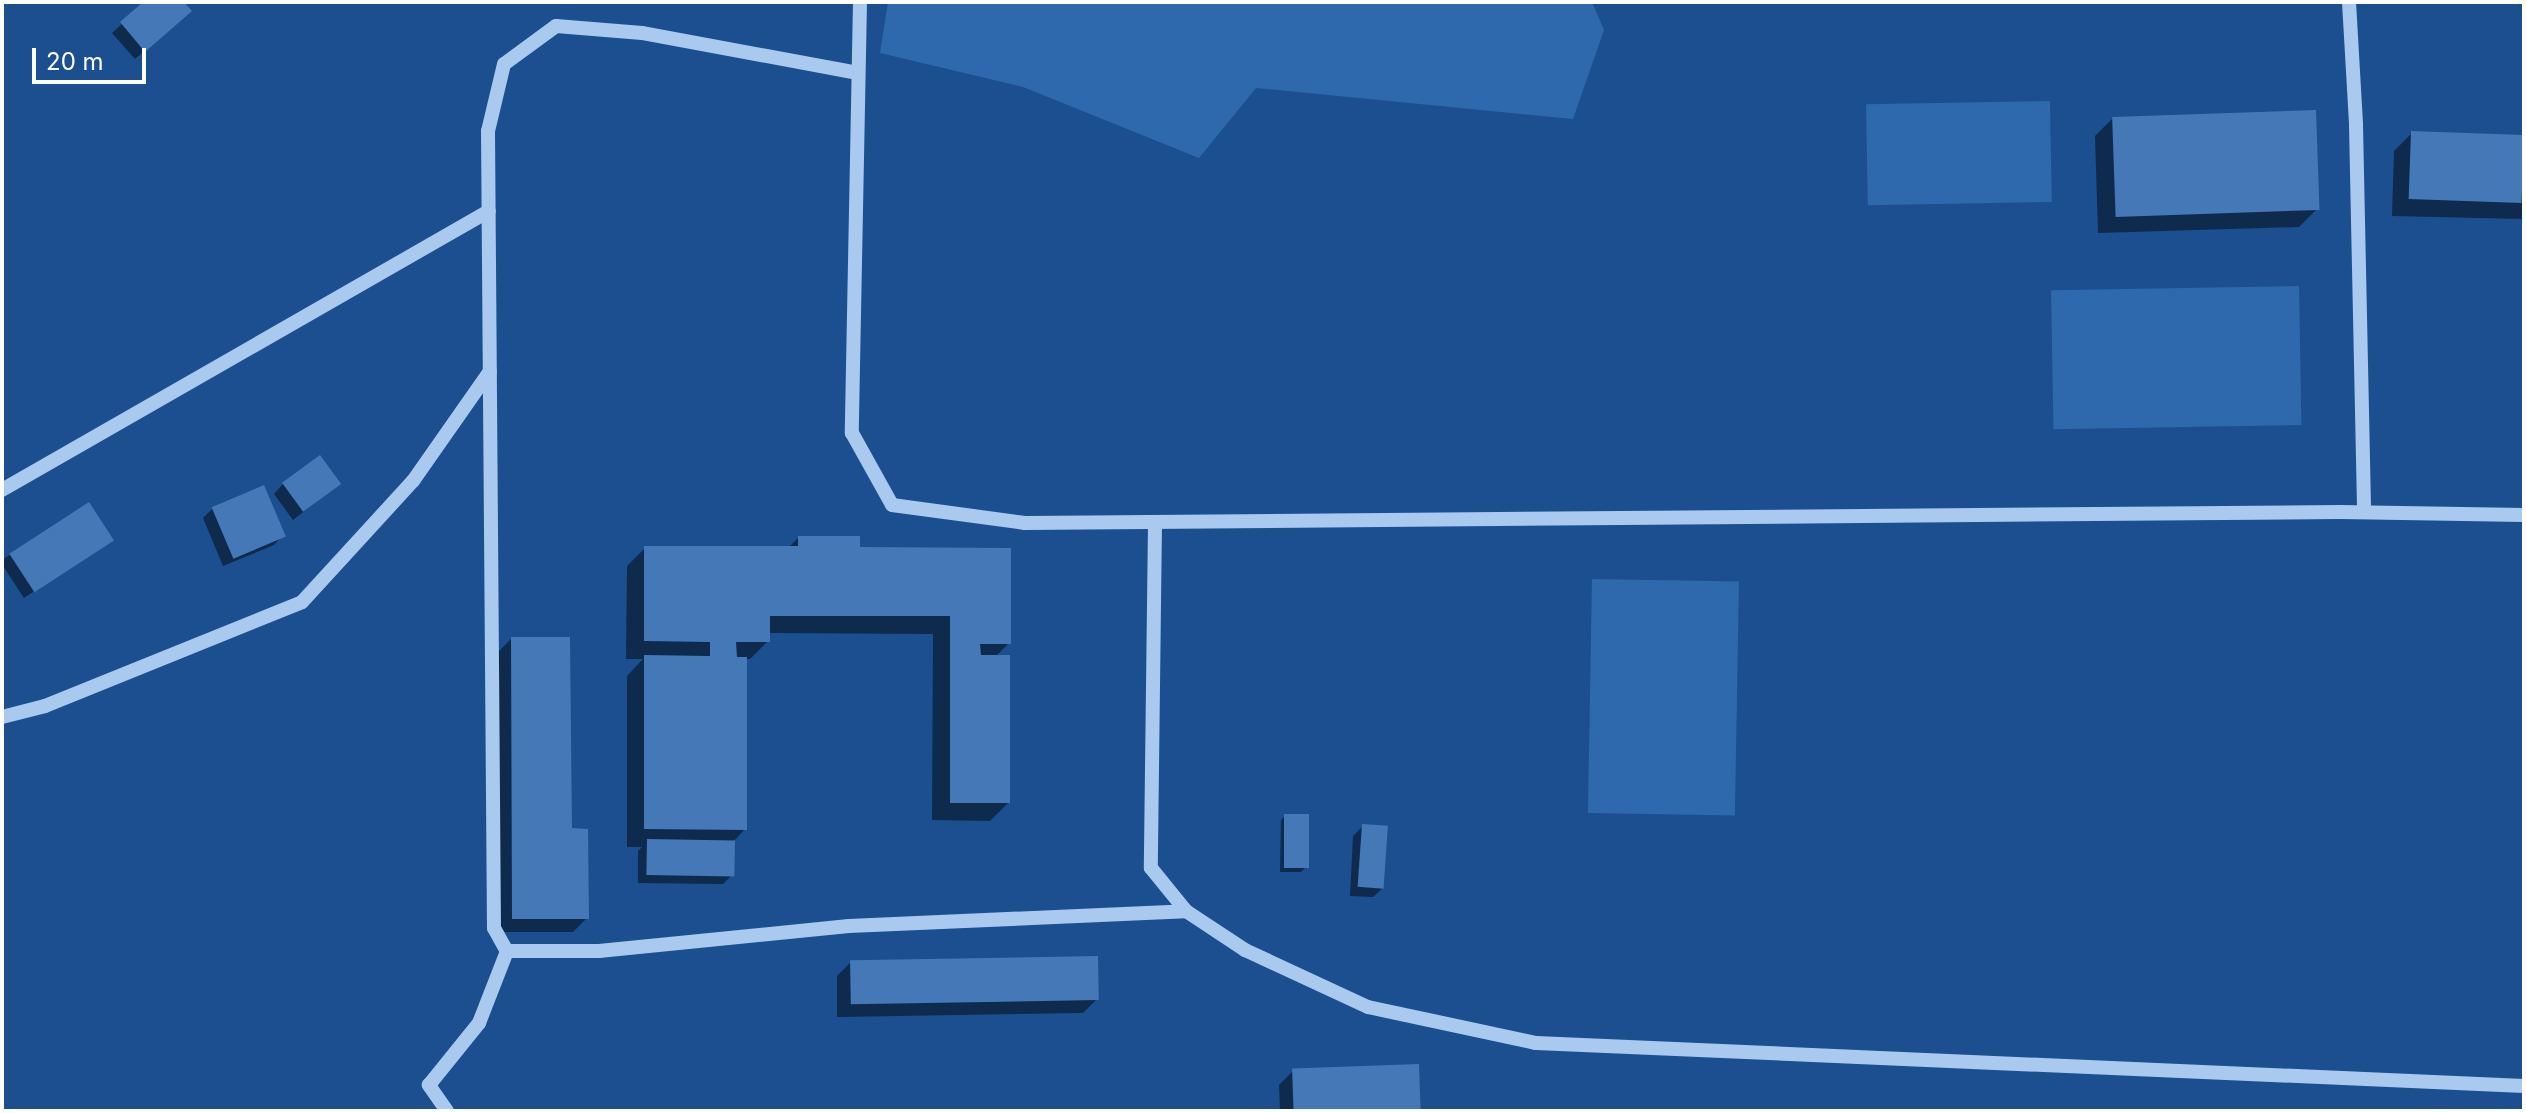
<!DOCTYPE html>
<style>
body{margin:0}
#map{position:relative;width:2526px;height:1113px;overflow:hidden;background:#1b4f8f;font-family:Inter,sans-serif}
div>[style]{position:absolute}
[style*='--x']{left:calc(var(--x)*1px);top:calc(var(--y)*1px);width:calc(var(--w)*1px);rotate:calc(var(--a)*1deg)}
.green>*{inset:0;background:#2e69ad;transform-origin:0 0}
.shadow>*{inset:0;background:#0007;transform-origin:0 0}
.building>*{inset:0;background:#4478b7;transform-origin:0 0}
.minor>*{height:14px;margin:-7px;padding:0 7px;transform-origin:7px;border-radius:7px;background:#a9c9ee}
span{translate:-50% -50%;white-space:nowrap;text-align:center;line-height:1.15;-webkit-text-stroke:7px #1b4f8f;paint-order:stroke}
.frame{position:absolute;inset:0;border:4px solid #fff;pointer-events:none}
.scale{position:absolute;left:32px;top:48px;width:114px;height:36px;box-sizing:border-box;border:4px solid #fff;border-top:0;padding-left:10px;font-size:24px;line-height:28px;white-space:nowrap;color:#fff;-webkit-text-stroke:6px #1b4f8f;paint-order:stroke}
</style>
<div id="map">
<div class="green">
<i style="clip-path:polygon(888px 2px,1592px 2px,1604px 30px,1573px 119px,1256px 88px,1199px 158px,1023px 87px,880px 53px)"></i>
<i style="left:2050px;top:101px;width:101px;height:184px;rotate:89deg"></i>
<i style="left:2299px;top:286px;width:139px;height:248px;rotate:89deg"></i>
<i style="left:1592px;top:579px;width:147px;height:234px;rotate:1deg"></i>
</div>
<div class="shadow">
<i style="clip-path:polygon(146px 2px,182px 2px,180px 20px,135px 59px,112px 33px)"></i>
<i style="clip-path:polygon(2113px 118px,2317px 209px,2299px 227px,2098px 233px,2095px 136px)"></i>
<i style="clip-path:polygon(2412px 133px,2524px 136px,2524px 219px,2392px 216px,2394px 151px)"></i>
<i style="clip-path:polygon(283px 484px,339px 484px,293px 520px,274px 494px)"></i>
<i style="left:88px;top:504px;width:44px;height:105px;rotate:57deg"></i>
<i style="clip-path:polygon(212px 509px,283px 535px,274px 545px,223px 566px,203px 518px)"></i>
<i style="clip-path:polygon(798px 538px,858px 549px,1009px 643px,995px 657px,1008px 803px,990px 821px,932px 820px,933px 634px,768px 633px,768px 641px,750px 659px,745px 659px,745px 829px,733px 842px,732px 875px,723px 884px,638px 883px,638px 851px,642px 847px,627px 847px,627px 676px,643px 659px,626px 659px,627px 566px,645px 548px,788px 548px)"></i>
<i style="clip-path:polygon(511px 639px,570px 830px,587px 918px,573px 932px,499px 932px,497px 653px)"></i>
<i style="clip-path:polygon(1285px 816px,1305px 868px,1301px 872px,1280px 872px,1281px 820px)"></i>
<i style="clip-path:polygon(1363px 826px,1383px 888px,1373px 897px,1350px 896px,1353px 836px)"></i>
<i style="clip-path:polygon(851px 962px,1097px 999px,1083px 1013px,837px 1017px,837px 976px)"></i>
<i style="clip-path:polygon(1293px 1071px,1419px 1111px,1280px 1111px,1279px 1085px)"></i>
</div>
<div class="building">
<i style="clip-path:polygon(143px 2px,184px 2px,192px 11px,145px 52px,120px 22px)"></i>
<i style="left:2316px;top:110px;width:100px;height:204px;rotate:88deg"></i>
<i style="left:2411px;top:131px;width:113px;height:68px;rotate:2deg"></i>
<i style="left:320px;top:455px;width:36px;height:47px;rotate:54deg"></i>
<i style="left:264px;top:485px;width:56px;height:57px;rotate:67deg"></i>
<i style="left:89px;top:502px;width:46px;height:95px;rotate:57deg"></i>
<i style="clip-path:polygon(798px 536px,860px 536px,860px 547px,1011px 548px,1011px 644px,980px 644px,981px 655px,1010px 655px,1010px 803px,950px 803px,950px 616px,770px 616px,770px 642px,736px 642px,737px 657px,747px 657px,747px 830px,644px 829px,644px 655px,710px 656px,710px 642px,644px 641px,644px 546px,798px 546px)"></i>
<i style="clip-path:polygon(511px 637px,570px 637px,572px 828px,588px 829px,589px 919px,512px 919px)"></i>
<i style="left:1284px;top:814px;width:25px;height:54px"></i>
<i style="left:1362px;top:824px;width:26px;height:63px;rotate:4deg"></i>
<i style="left:647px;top:839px;width:88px;height:36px;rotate:1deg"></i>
<i style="left:1098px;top:956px;width:44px;height:248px;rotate:89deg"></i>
<i style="left:1419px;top:1064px;width:47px;height:127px;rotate:88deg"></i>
</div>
<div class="minor">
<i style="--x:860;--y:2;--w:431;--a:91.1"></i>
<i style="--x:852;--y:433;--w:82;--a:60.9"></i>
<i style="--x:892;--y:505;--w:134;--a:7.7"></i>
<i style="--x:1025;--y:523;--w:1315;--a:-0.48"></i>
<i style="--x:2340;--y:512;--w:184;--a:0.9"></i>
<i style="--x:2349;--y:2;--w:123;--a:86.7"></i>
<i style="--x:2356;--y:125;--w:387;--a:88.8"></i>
<i style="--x:858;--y:73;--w:220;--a:-169.5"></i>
<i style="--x:642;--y:33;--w:86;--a:-175.3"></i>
<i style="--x:556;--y:26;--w:64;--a:143.8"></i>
<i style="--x:504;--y:64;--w:69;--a:103.4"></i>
<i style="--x:488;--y:131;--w:797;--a:89.57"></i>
<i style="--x:494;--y:928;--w:26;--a:61"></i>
<i style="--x:507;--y:951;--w:92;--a:0"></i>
<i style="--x:599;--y:951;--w:251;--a:-5.7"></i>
<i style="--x:849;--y:926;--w:337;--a:-2.5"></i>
<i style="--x:2;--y:490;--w:561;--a:-29.81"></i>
<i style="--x:1155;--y:523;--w:345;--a:90.7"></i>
<i style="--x:1151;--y:868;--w:55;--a:50.9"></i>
<i style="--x:1186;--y:911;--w:71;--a:33.5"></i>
<i style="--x:1245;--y:950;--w:136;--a:24.9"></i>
<i style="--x:1368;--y:1007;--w:172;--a:12.1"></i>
<i style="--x:1536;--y:1043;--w:989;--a:2.49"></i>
<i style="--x:2;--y:717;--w:44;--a:-14.3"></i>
<i style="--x:45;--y:706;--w:277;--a:-22"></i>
<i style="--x:302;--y:602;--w:164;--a:-47.5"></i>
<i style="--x:413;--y:481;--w:134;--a:-55"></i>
<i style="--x:447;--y:1111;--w:32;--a:-125"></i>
<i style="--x:429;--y:1085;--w:80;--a:-51.1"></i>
<i style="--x:479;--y:1023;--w:77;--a:-68.7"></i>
</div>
<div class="frame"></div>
<div class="scale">20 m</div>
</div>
